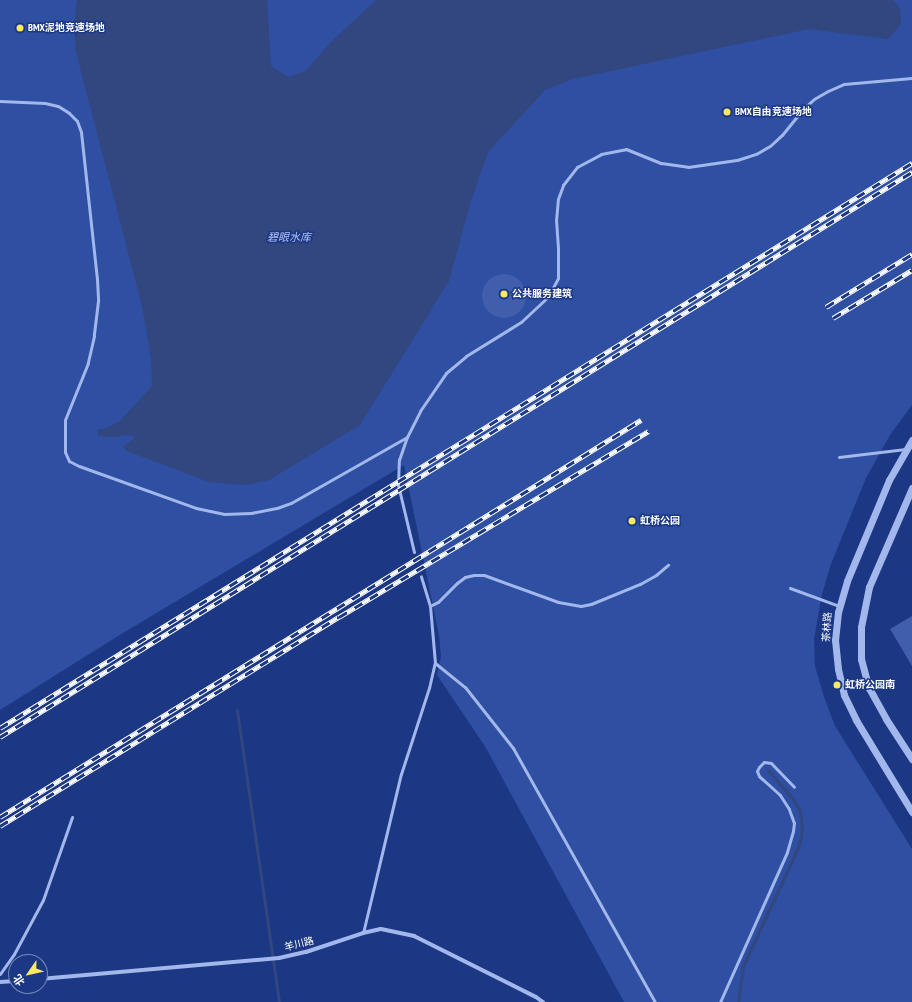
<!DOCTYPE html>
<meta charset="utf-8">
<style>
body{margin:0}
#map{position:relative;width:912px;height:1002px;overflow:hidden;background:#1c3884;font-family:"PT Sans Narrow","Noto Sans SC",sans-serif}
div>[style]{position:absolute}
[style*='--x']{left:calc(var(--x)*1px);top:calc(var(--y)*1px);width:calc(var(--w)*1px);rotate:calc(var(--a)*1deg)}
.green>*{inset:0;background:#2f4fa2}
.water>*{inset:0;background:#32467f}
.stream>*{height:3px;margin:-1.5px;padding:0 1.5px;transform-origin:1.5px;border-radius:1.5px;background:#32467f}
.building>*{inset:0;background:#405eab}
.round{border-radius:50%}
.service>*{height:3px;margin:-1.5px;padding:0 1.5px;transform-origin:1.5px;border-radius:1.5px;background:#a2b7eb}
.minor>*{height:4px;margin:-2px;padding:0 2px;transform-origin:2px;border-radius:2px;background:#a2b7eb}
.tertiary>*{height:7px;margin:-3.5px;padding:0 3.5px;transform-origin:3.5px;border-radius:3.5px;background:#a2b7eb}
.rail>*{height:4.5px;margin-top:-2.25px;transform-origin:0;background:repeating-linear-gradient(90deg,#1c3884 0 9px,#fff 0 18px);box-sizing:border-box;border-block:1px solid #fff}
.dots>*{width:11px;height:11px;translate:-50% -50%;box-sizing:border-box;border:2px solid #1c3884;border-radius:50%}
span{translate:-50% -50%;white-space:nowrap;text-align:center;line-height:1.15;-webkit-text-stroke:3px #1c3884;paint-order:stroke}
.poi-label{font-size:10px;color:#fff;font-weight:700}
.left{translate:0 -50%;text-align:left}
.street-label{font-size:10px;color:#fff}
.water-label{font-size:11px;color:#aec1f2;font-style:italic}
.north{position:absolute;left:8px;top:954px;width:40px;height:40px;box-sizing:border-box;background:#1c3884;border:1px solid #7788b5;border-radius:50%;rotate:236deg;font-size:11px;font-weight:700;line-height:16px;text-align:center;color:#fff}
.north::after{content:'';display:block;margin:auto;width:14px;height:18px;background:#fbe960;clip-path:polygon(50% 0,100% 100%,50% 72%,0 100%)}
</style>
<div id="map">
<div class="green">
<i style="clip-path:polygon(0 0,912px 0,912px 405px,890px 435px,866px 478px,831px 564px,822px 594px,814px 639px,815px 666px,824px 697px,835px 726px,912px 849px,912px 1002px,624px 1002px,486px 748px,437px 675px,441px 656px,439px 635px,404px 465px,118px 636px,0 710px)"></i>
</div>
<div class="water">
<i style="clip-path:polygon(77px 0,267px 0,271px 66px,288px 77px,306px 71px,330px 43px,376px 0,893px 0,900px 8px,901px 24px,888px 39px,809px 29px,573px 79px,545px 90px,488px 152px,470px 204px,449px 281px,360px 425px,269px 480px,245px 485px,209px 482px,127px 451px,123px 447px,136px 437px,127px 435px,114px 437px,98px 436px,97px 430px,106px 428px,120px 421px,152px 386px,151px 358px,142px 306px,76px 52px,74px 25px)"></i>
</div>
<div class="stream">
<i style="--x:237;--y:710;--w:295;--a:81.8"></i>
<i style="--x:738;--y:1002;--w:36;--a:-82"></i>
<i style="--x:743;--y:966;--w:114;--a:-65"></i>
<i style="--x:791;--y:863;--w:23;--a:-67"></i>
<i style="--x:800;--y:842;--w:14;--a:-82"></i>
<i style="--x:802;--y:828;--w:16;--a:-97"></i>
<i style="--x:800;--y:812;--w:15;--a:-118"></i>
<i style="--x:793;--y:799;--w:38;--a:-131"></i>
</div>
<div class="building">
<i class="round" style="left:482px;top:274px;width:44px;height:44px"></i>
<i style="clip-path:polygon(912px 616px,912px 666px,890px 629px)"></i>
</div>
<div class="service">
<i style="--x:0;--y:101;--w:45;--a:2.5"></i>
<i style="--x:45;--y:103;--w:13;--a:13"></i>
<i style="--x:58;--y:106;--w:13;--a:32"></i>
<i style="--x:69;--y:113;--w:11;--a:45"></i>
<i style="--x:77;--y:121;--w:12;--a:70"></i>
<i style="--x:81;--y:132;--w:148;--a:83.8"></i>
<i style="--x:97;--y:279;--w:22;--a:87"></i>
<i style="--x:98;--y:301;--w:35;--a:97"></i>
<i style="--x:94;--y:336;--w:28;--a:103"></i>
<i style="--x:88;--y:363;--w:61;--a:112"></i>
<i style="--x:65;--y:420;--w:32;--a:90"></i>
<i style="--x:65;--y:452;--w:10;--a:66"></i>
<i style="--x:69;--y:461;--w:11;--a:27"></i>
<i style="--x:79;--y:466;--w:124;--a:19.7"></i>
<i style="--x:196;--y:508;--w:29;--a:12"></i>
<i style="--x:224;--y:514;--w:27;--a:-2"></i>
<i style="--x:251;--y:513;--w:26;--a:-11"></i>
<i style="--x:277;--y:508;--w:15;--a:-20"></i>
<i style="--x:291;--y:503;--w:133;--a:-29.6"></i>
<i style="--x:839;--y:457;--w:67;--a:-6.8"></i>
<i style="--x:414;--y:552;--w:69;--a:-103.4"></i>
<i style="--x:398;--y:485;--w:25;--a:-88"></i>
<i style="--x:399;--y:460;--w:24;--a:-71"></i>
<i style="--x:407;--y:437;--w:29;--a:-63"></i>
<i style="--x:420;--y:411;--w:46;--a:-55.6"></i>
<i style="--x:446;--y:373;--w:26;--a:-40"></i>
<i style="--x:466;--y:356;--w:65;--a:-31.7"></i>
<i style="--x:521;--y:322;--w:37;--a:-43"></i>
<i style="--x:548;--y:297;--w:21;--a:-62"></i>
<i style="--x:558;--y:278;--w:30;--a:-90"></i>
<i style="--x:558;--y:248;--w:27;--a:-94"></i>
<i style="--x:556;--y:221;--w:22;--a:-85"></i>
<i style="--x:558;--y:199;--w:15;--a:-70"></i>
<i style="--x:563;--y:185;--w:23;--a:-52"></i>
<i style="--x:577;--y:167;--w:27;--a:-28"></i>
<i style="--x:601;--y:154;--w:25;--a:-11"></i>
<i style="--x:626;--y:149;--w:38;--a:22"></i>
<i style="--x:661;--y:163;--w:27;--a:8"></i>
<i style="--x:688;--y:167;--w:49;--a:-8.1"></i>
<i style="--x:737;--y:160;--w:20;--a:-18"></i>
<i style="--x:756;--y:154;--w:16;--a:-30"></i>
<i style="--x:770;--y:146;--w:16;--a:-43"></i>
<i style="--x:782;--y:135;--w:35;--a:-51"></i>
<i style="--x:804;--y:108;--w:13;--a:-42"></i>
<i style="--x:814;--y:99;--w:16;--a:-30"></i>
<i style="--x:828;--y:91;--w:17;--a:-24"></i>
<i style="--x:844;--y:84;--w:68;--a:-5"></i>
<i style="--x:790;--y:588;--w:52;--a:20.2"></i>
<i style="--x:430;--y:606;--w:9;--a:-27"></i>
<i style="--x:438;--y:602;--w:27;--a:-45"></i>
<i style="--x:457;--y:583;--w:10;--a:-37"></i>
<i style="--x:465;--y:577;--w:9;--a:-13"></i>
<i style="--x:474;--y:575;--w:10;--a:0"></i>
<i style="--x:484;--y:575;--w:79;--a:20"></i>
<i style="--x:558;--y:602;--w:23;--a:10"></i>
<i style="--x:581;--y:606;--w:10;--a:-11"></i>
<i style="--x:591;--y:604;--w:53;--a:-22.2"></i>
<i style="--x:640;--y:584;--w:18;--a:-29"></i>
<i style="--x:656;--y:575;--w:16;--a:-40"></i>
<i style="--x:435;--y:663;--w:38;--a:39"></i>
<i style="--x:465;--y:687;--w:78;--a:51.8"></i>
<i style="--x:513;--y:748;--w:291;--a:60.8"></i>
<i style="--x:363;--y:933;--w:163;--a:-76.6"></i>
<i style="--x:401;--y:774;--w:90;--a:-72"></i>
<i style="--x:429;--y:688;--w:26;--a:-77"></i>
<i style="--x:435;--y:663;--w:57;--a:-95"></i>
<i style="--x:430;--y:606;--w:31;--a:-107"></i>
<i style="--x:0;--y:974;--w:24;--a:-55"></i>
<i style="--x:14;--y:954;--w:61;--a:-61.8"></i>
<i style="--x:43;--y:900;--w:88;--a:-70.7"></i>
<i style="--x:720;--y:1002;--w:164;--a:-65.9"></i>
<i style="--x:787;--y:852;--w:22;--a:-74"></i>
<i style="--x:793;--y:831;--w:8;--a:-83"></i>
<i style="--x:794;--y:823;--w:15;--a:-110"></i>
<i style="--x:789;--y:809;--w:17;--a:-123"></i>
<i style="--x:780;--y:795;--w:28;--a:-138"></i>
<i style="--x:759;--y:776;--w:5;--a:-112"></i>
<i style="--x:757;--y:771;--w:4;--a:-63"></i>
<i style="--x:759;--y:767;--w:7;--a:-45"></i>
<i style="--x:764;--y:762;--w:7;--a:8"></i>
<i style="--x:771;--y:763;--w:33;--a:46"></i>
</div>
<div class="minor">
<i style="--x:40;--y:979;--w:240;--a:-5"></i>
<i style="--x:279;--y:958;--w:28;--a:-13"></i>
<i style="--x:306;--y:952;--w:60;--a:-18.4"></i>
<i style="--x:363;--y:933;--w:18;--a:-13"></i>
<i style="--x:381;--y:929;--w:34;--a:12"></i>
<i style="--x:414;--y:936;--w:136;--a:26.6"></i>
<i style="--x:536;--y:997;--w:9;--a:36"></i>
<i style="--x:0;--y:982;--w:16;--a:-4"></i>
</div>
<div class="tertiary">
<i style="--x:912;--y:440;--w:46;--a:119.9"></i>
<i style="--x:889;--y:480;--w:109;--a:112.6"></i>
<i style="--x:847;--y:581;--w:32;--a:106"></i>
<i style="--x:838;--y:612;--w:28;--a:96"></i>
<i style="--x:835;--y:640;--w:29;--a:84"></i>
<i style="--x:838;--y:669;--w:27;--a:77"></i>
<i style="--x:844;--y:695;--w:28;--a:64"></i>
<i style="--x:856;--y:720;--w:108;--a:58.7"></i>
<i style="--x:912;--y:488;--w:108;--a:113.5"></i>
<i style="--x:869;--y:587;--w:41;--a:101.3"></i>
<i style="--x:861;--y:627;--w:32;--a:90"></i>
<i style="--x:861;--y:659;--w:30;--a:75"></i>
<i style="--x:869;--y:688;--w:35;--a:61"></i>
<i style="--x:886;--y:719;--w:48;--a:57"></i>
</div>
<div class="rail">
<i style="--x:826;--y:307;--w:101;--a:-31.6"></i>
<i style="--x:833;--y:318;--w:92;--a:-31.3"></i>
<i style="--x:0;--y:728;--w:1073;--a:-31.78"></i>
<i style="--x:0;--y:737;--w:1073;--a:-31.78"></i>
<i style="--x:0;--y:817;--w:754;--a:-31.77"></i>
<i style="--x:0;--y:826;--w:398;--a:-31.7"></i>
<i style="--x:339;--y:617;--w:361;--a:-31"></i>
</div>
<div class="dots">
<i style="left:20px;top:28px;background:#fbe960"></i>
<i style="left:727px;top:112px;background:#fbe960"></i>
<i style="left:504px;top:294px;background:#fbe960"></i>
<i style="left:632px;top:521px;background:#fbe960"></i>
<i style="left:837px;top:685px;background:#fbe960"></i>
</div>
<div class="poi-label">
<span class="left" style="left:28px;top:28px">BMX泥地竞速场地</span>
<span class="left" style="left:735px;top:112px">BMX自由竞速场地</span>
<span class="left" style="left:512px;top:294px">公共服务建筑</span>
<span class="left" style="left:640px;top:521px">虹桥公园</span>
<span class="left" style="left:845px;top:685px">虹桥公园南</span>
</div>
<div class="street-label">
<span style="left:827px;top:627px;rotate:-86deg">茶林路</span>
<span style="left:299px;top:944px;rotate:-14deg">羊川路</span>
</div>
<div class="water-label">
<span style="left:289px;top:237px">碧眼水库</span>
</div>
<div class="north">北</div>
</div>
